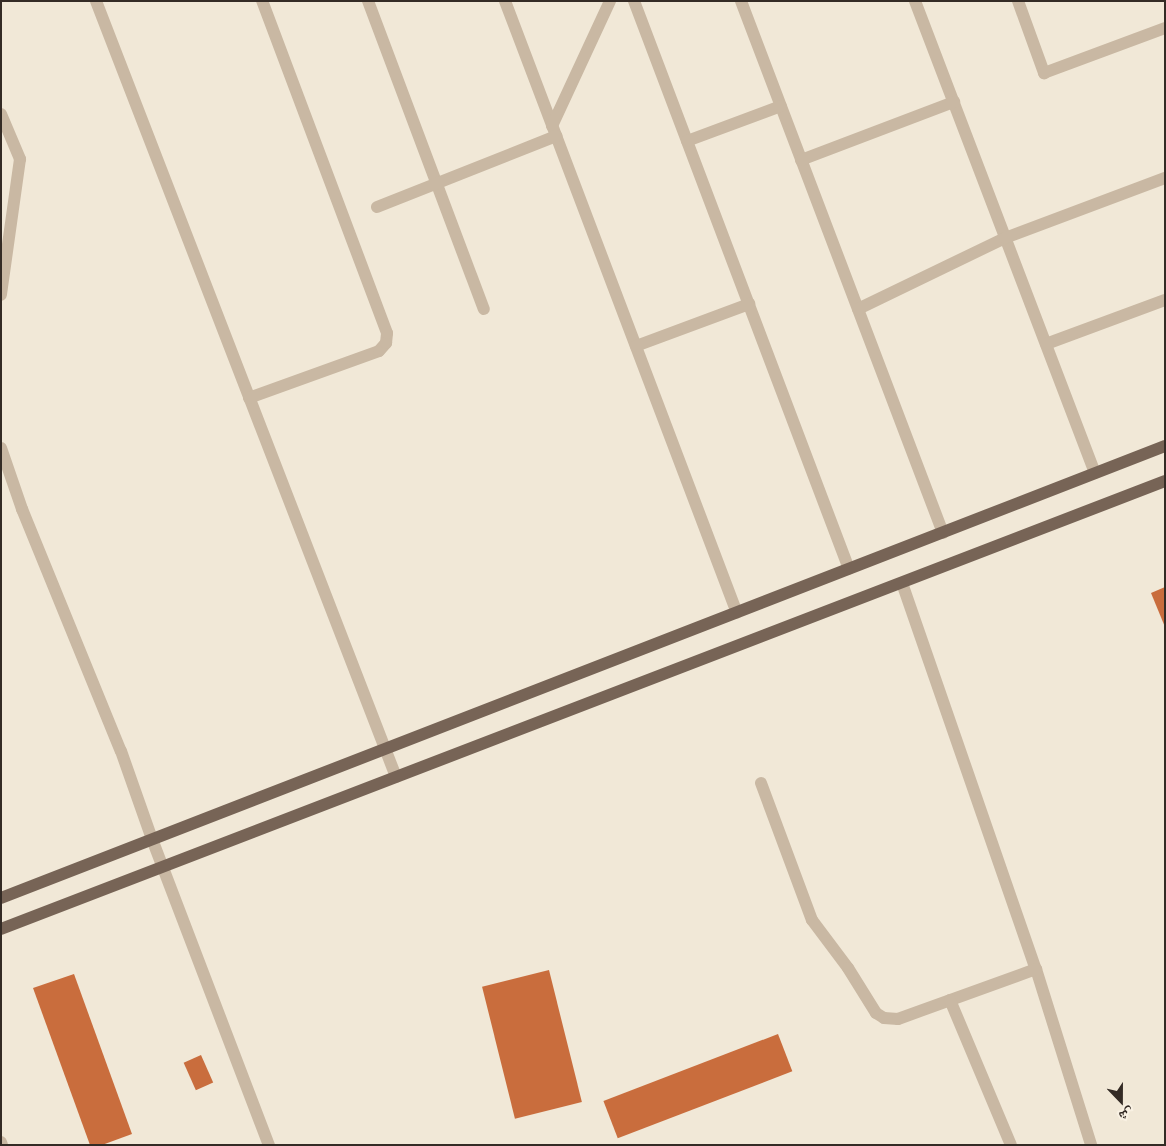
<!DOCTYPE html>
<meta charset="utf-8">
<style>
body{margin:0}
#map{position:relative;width:1166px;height:1146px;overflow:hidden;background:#f1e8d7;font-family:"Titillium Web","Noto Naskh Arabic",sans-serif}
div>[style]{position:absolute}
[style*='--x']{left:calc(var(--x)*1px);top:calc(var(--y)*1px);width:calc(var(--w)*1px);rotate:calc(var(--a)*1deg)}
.building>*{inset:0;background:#c96d3d;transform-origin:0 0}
.minor>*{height:12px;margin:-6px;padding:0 6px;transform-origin:6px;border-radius:6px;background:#c9b8a3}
.major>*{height:12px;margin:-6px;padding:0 6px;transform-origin:6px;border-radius:6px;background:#776456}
span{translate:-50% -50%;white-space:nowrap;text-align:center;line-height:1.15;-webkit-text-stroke:4px #f9f1e3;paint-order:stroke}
.frame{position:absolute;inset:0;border:2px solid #342b25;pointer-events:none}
.north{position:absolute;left:1096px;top:1076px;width:50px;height:50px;-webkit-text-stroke:4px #f9f1e3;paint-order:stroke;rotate:158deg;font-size:14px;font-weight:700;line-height:20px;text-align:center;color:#342b25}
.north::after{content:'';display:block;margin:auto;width:18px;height:22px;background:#342b25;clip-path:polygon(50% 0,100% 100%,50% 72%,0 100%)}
</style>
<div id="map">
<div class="building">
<i style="clip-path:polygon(1165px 587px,1165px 627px,1151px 593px)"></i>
<i style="left:549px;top:970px;width:136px;height:69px;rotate:76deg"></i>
<i style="clip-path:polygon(74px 974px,132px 1134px,102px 1145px,90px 1145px,33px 988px)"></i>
<i style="left:778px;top:1034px;width:40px;height:187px;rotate:69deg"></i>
<i style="left:201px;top:1055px;width:30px;height:19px;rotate:66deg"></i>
</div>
<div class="minor">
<i style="--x:96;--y:1;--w:832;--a:68.86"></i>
<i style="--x:368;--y:1;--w:329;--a:69.4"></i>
<i style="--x:505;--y:1;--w:654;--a:69.24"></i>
<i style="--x:634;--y:1;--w:607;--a:69.27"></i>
<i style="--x:741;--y:1;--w:569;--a:69.21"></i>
<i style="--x:915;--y:1;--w:505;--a:69.13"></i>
<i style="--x:1018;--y:1;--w:77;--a:70.1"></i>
<i style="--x:1044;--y:73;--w:129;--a:-20.4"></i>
<i style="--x:1;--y:114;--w:49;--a:67.1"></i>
<i style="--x:20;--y:159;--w:137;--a:98"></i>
<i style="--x:552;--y:126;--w:138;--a:-65.1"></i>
<i style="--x:687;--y:141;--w:100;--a:-20.4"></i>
<i style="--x:801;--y:160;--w:164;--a:-20.8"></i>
<i style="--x:377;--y:207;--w:193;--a:-21.6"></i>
<i style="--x:858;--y:309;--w:163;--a:-25.8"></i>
<i style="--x:1005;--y:238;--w:171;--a:-20.6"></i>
<i style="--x:1046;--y:344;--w:127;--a:-20.3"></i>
<i style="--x:636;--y:346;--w:121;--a:-20.4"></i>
<i style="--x:249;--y:398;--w:138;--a:-19.9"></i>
<i style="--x:379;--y:351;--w:11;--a:-49"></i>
<i style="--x:386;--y:343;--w:10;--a:-84"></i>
<i style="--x:387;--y:333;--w:355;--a:-110.6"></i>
<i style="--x:1;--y:448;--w:65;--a:71"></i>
<i style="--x:22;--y:509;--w:261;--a:67.8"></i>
<i style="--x:121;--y:751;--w:93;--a:70.6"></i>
<i style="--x:152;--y:839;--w:328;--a:69.1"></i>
<i style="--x:902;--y:583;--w:409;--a:70.9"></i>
<i style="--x:1036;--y:969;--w:184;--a:72.6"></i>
<i style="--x:761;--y:783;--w:146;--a:69.6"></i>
<i style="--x:812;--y:920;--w:60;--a:53.1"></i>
<i style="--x:848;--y:968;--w:53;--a:58.1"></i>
<i style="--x:876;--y:1013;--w:9;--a:32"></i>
<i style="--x:884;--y:1018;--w:14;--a:4"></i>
<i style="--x:898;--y:1019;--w:147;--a:-19.9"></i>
<i style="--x:950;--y:1000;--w:157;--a:67.2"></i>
<i style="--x:1;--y:1142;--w:3;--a:72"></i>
</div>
<div class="major">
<i style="--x:1;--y:898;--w:1249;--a:-21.22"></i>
<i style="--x:1;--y:929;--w:1247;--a:-21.05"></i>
</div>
<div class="frame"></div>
<div class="north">ش</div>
</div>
